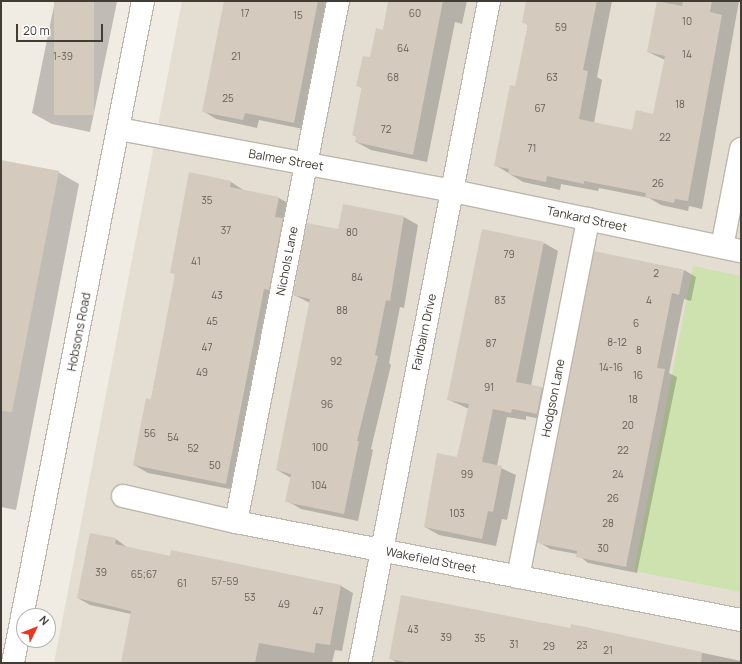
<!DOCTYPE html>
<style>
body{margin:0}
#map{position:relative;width:742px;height:664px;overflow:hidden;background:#f0ece3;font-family:Manrope,sans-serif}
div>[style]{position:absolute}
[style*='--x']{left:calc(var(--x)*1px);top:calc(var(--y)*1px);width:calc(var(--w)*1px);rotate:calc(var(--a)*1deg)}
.residential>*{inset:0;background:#e4ded2}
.green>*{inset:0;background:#cde2ae}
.shadow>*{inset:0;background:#0003}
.building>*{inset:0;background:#d4cabd;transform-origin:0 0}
.roads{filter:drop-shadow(1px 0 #beb6aa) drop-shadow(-1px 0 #beb6aa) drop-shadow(0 1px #beb6aa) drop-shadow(0 -1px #beb6aa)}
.street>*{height:22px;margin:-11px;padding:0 11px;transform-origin:11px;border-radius:11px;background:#fff}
span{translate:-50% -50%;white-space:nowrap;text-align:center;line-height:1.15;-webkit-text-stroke:4px #fff;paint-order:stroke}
.number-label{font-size:10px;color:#666056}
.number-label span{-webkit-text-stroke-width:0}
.street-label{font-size:12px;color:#423c34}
.frame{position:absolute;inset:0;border:2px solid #423c34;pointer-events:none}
.north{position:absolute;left:16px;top:608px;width:40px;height:40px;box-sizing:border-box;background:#fff;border:1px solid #b3b1ae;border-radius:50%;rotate:47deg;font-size:11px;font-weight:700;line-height:16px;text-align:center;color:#423c34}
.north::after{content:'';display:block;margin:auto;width:14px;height:18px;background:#ea3820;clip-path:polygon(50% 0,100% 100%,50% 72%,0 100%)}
.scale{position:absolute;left:16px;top:24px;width:87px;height:18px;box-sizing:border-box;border:2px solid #423c34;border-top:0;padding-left:5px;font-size:12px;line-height:14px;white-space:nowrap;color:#423c34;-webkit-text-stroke:3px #fff;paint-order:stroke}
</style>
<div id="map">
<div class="residential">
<i style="clip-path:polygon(182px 1px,741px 1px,741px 663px,54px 663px)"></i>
</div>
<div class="green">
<i style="clip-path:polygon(693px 266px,741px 276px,741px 592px,634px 571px)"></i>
</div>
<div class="shadow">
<i style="clip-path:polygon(55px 1px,117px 2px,90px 132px,52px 124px,32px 113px)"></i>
<i style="clip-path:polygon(225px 1px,333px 1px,308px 130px,259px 120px,257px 128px,216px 119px,203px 111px)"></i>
<i style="clip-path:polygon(390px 1px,467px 1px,462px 24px,455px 22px,427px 162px,371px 150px,356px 142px,357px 137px,353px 135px,362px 88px,357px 85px,383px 31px)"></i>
<i style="clip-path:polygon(528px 1px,612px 1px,597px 77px,602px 80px,594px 123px,632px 131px,654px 115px,665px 60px,648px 52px,658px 1px,739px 1px,702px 209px,689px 206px,688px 211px,661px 205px,649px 198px,599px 188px,598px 191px,561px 184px,560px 190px,523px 182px,495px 165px,516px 87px,528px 25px,523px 22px)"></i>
<i style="clip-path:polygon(1px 161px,58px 172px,79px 184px,16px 510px,1px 507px)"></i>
<i style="clip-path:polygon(231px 182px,245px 191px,279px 198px,293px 206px,240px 491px,148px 473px,134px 465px,151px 400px,176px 275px,171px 272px)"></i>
<i style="clip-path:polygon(344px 205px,404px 217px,418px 225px,404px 308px,400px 307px,389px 363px,391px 365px,371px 449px,373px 450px,358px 521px,301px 509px,287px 501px,291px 478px,277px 470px,310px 303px,294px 295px,339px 230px)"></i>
<i style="clip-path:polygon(544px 243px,558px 251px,531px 386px,542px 388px,556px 396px,551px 421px,526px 416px,526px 420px,507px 417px,497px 466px,516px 475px,507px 520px,502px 519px,496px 546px,439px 535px,425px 527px,457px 458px,469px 409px,449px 400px)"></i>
<i style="clip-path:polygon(595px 252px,684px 270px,696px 277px,691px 301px,684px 299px,669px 373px,677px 377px,637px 573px,588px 563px,577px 554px,550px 549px,539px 542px)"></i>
<i style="clip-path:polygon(90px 534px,116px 539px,128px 548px,171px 557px,172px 551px,341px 586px,353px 593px,342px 651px,335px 650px,332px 663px,122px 663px,131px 614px,90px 605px,78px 598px)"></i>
<i style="clip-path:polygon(572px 625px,741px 661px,741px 663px,397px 663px,390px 658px,571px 629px)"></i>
</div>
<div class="building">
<i style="left:54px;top:1px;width:40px;height:114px"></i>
<i style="clip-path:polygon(224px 1px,318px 1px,294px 123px,245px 113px,243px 120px,202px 112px)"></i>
<i style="clip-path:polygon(388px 1px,443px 1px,413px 155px,355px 142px,356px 136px,352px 135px,362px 87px,356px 86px,363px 56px,370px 57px,376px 28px,383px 30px)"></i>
<i style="clip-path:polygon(526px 1px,597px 1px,583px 70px,588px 71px,579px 119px,632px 130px,636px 110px,653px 114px,665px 56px,647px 52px,657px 1px,682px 6px,683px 1px,712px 1px,710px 12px,722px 15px,688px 201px,675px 199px,674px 203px,645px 197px,646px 193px,584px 181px,584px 184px,547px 176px,546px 182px,508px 174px,509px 169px,494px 166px,510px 85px,515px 86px,528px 24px,522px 23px)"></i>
<i style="clip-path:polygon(1px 160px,59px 171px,12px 412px,1px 411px)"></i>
<i style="clip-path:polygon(189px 172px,231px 181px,230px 187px,279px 197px,275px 217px,283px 218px,269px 290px,264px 289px,226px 484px,133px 465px,146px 398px,151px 399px,170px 300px,175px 274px,170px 273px)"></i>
<i style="clip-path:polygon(343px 204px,404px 216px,390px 301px,386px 300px,375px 355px,378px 356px,357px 441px,359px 441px,344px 514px,285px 502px,291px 474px,276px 470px,310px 299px,293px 295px,307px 223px,338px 229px)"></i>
<i style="clip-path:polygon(482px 229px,544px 242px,516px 382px,542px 387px,537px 414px,512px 409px,511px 413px,493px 409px,482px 462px,502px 466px,493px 512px,488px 511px,482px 539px,424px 527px,437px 453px,457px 457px,469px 404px,447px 400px)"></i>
<i style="clip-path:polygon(594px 251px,684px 270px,679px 295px,672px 293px,657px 368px,665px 369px,626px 567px,576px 557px,577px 551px,537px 543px)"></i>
<i style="clip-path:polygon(90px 533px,116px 538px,115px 544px,170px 556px,171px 550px,341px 585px,330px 645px,316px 643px,314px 653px,259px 643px,255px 663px,121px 663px,131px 611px,77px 598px)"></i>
<i style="clip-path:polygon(401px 595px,570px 628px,571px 624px,702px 652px,701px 663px,410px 663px,389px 659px)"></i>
</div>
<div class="roads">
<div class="street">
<i style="--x:119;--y:129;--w:340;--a:10.5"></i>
<i style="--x:453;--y:191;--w:294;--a:11.8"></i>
<i style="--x:722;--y:247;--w:100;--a:-79"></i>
<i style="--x:123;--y:496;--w:116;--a:13"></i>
<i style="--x:236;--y:522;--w:514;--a:10.98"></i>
<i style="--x:236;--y:522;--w:531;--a:-78.92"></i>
<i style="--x:518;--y:577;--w:365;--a:-78.9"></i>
<i style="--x:13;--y:663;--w:675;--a:-78.89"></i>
<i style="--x:360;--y:663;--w:674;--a:-78.97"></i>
</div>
</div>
<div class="number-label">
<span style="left:245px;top:14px">17</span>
<span style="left:415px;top:14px">60</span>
<span style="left:298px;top:16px">15</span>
<span style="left:687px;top:22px">10</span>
<span style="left:561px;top:28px">59</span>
<span style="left:403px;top:49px">64</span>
<span style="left:687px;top:55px">14</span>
<span style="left:63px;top:57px">1-39</span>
<span style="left:236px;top:57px">21</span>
<span style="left:393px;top:78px">68</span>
<span style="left:552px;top:78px">63</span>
<span style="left:228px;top:99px">25</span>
<span style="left:680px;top:105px">18</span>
<span style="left:540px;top:109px">67</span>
<span style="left:386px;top:130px">72</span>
<span style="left:665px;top:138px">22</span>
<span style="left:532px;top:149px">71</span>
<span style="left:658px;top:184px">26</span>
<span style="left:207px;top:201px">35</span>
<span style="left:226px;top:231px">37</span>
<span style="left:352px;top:233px">80</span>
<span style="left:509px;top:255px">79</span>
<span style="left:196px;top:262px">41</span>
<span style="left:656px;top:274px">2</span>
<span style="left:357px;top:278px">84</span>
<span style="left:217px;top:296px">43</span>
<span style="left:500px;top:301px">83</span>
<span style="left:649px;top:301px">4</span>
<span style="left:342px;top:311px">88</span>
<span style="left:212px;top:322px">45</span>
<span style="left:636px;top:324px">6</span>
<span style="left:617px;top:343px">8-12</span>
<span style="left:491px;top:344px">87</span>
<span style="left:207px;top:348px">47</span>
<span style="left:639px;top:351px">8</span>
<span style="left:336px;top:362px">92</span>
<span style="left:611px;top:368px">14-16</span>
<span style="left:202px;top:373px">49</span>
<span style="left:638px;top:376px">16</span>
<span style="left:489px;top:388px">91</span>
<span style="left:633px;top:400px">18</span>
<span style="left:327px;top:405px">96</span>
<span style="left:628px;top:426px">20</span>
<span style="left:150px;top:434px">56</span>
<span style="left:173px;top:438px">54</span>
<span style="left:320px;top:448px">100</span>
<span style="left:193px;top:449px">52</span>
<span style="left:623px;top:451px">22</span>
<span style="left:215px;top:466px">50</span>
<span style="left:467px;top:475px">99</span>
<span style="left:618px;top:475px">24</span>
<span style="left:319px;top:486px">104</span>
<span style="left:613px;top:499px">26</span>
<span style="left:457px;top:514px">103</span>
<span style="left:608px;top:524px">28</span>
<span style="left:603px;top:549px">30</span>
<span style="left:101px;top:573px">39</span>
<span style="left:144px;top:575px">65;67</span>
<span style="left:225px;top:582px">57-59</span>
<span style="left:182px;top:584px">61</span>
<span style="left:250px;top:598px">53</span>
<span style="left:284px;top:605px">49</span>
<span style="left:318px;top:612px">47</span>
<span style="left:413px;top:630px">43</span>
<span style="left:446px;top:638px">39</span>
<span style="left:480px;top:639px">35</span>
<span style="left:514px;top:645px">31</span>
<span style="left:582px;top:646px">23</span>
<span style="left:549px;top:647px">29</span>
<span style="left:608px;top:651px">21</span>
</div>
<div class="street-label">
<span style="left:286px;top:160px;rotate:10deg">Balmer Street</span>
<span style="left:587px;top:219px;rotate:12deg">Tankard Street</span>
<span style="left:287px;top:261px;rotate:-79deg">Nichols Lane</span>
<span style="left:79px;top:332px;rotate:-79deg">Hobsons Road</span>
<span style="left:424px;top:332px;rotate:-78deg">Fairbairn Drive</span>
<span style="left:553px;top:398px;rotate:-79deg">Hodgson Lane</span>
<span style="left:431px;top:560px;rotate:11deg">Wakefield Street</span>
</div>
<div class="frame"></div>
<div class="north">N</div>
<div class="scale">20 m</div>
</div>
